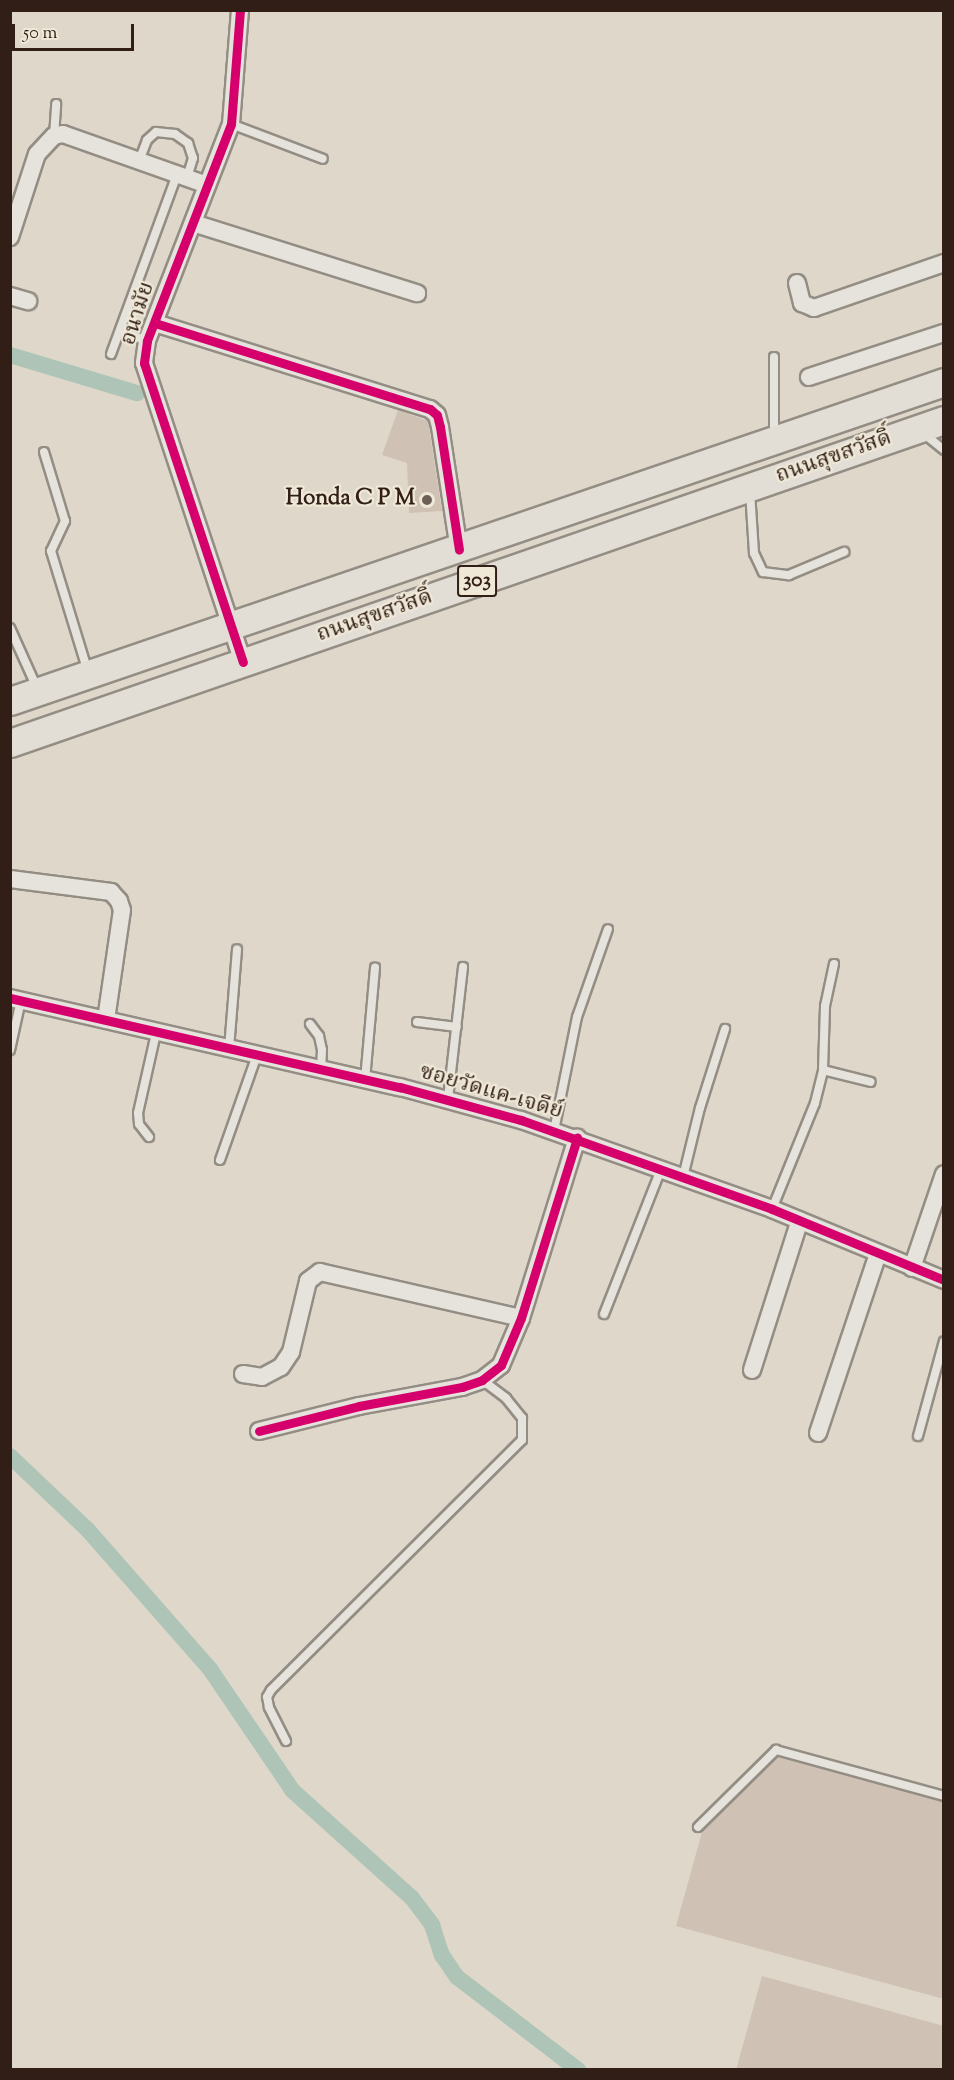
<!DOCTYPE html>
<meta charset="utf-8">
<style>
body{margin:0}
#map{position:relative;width:954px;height:2080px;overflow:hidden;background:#dfd8ca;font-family:"Sorts Mill Goudy","Noto Serif Thai",serif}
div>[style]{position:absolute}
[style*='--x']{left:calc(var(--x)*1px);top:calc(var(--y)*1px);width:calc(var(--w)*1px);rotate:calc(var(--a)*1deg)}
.canal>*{height:16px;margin:-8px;padding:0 8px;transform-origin:8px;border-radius:8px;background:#adc4b7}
.building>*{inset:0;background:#cfc1b3}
.roads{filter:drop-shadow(2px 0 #938d84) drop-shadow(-2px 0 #938d84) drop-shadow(0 2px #938d84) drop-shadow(0 -2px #938d84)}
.service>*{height:8px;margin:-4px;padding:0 4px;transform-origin:4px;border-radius:4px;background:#e6e3dc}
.minor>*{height:16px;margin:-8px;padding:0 8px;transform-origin:8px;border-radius:8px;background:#e6e3dc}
.primary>*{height:27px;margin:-13.5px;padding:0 13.5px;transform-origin:13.5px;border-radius:13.5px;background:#e2ded6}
.cycleway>*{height:9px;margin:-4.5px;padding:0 4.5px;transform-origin:4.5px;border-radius:4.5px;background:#d6006c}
.dots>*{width:16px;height:16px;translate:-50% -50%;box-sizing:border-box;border:3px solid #efe8d7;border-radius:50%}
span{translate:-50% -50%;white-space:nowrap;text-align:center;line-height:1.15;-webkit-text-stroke:4.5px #efe8d7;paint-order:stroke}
.shield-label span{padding:2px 4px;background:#efe8d7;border:2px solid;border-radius:4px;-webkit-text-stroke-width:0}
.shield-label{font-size:21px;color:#311e17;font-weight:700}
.street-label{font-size:22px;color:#311e17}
.poi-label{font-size:22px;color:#311e17;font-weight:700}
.right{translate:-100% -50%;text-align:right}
.frame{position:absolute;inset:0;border:12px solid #311e17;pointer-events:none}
.scale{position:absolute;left:12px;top:24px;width:122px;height:27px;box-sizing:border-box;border:3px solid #311e17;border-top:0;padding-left:8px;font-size:18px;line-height:21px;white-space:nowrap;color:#311e17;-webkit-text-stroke:4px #efe8d7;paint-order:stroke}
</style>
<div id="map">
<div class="canal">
<i style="--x:10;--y:355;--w:133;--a:16.7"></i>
<i style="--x:10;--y:1456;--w:106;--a:43.5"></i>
<i style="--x:87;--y:1529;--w:186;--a:48.7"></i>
<i style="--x:210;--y:1669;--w:148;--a:55.8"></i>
<i style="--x:293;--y:1791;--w:160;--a:42"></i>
<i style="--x:412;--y:1898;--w:34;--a:53"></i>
<i style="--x:432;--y:1925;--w:32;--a:72"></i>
<i style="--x:442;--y:1955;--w:27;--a:56"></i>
<i style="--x:457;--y:1977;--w:153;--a:37.5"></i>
</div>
<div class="building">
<i style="clip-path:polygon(398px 410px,428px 421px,442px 511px,409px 513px,407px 463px,382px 455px)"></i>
<i style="clip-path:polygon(778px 1757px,944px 1802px,944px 1999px,676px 1926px,702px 1832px)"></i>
<i style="clip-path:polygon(762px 1976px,944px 2026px,944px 2070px,736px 2070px)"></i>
</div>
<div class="roads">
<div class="service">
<i style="--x:231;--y:124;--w:98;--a:20.8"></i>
<i style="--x:54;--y:136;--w:32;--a:-86"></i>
<i style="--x:139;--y:161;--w:22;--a:-69"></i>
<i style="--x:147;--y:140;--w:12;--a:-42"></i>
<i style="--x:156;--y:132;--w:19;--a:6"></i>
<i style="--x:175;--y:134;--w:16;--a:35"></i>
<i style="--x:188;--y:143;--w:16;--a:72"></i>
<i style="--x:193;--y:158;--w:21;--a:107"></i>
<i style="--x:120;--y:331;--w:29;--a:20"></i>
<i style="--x:111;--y:354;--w:191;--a:-69.8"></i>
<i style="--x:923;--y:433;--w:27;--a:39"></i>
<i style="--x:774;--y:434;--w:77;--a:-90"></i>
<i style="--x:44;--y:452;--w:72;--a:73.1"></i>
<i style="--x:65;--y:521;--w:33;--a:115"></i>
<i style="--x:51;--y:551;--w:127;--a:73"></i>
<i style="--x:750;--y:491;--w:62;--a:86.3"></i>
<i style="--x:754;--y:553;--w:21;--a:65"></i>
<i style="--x:763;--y:572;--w:26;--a:7"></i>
<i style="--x:789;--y:575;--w:60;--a:-22.7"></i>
<i style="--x:10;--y:628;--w:66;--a:65.8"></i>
<i style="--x:417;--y:1022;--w:40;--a:7.1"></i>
<i style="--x:310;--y:1024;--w:15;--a:53"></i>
<i style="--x:319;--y:1036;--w:14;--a:78"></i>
<i style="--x:322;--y:1050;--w:20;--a:93"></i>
<i style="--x:229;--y:1049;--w:100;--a:-85.4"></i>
<i style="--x:10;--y:1050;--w:51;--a:-77.6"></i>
<i style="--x:823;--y:1070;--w:49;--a:14"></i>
<i style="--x:365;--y:1080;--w:113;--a:-84.9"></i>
<i style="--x:448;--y:1099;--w:133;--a:-83.5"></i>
<i style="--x:554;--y:1131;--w:116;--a:-78.6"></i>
<i style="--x:577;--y:1017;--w:93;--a:-70.6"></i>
<i style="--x:149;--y:1137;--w:16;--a:-128"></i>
<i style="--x:139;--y:1124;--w:11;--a:-95"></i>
<i style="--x:138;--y:1113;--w:82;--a:-77.3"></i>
<i style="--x:220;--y:1160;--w:111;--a:-70.6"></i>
<i style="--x:683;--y:1177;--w:71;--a:-76.2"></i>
<i style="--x:700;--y:1108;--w:83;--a:-72.4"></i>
<i style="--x:772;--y:1209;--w:114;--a:-67.9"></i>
<i style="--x:815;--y:1103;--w:34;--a:-76"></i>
<i style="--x:823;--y:1070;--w:64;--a:-88.2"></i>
<i style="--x:825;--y:1006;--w:43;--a:-77.9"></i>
<i style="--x:604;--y:1314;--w:156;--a:-68.5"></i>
<i style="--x:918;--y:1436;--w:98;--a:-74.7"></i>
<i style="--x:286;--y:1741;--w:38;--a:-117"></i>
<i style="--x:269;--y:1707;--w:10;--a:-101"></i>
<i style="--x:267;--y:1697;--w:8;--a:-60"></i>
<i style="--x:271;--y:1690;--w:354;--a:-44.9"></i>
<i style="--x:522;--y:1440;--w:22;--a:-90"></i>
<i style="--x:522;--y:1418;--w:26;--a:-129"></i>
<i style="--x:506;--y:1398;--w:30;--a:-143"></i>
<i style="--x:698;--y:1827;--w:110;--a:-44.6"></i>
<i style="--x:776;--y:1750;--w:174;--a:15.3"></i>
</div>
<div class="minor">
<i style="--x:240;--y:10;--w:114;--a:94.5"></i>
<i style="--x:231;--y:124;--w:233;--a:111.2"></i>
<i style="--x:147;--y:341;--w:22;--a:98"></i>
<i style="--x:144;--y:363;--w:315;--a:71.7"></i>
<i style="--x:193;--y:223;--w:235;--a:17.4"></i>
<i style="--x:10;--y:237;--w:87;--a:-72"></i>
<i style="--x:37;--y:154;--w:25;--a:-47"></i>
<i style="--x:54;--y:136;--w:9;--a:-13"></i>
<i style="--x:63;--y:134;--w:153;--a:19.5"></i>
<i style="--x:797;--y:283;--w:21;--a:76"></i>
<i style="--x:802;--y:303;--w:13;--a:23"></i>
<i style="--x:814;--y:308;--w:138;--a:-19.1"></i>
<i style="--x:10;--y:296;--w:19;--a:16"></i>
<i style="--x:155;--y:323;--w:288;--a:17.4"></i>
<i style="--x:430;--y:409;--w:9;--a:41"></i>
<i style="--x:437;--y:415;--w:12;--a:76"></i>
<i style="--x:440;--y:427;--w:124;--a:81.2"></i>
<i style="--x:809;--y:377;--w:142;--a:-18.1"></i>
<i style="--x:10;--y:879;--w:102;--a:7.3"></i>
<i style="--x:111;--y:892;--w:12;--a:48"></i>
<i style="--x:119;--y:901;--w:9;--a:72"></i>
<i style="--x:122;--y:910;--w:111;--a:98.3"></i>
<i style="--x:10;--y:998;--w:400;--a:12.9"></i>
<i style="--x:400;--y:1087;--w:125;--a:15.3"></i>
<i style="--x:521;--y:1120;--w:266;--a:19.5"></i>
<i style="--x:772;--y:1209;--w:186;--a:22.4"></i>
<i style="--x:912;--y:1268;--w:99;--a:-71.2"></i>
<i style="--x:752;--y:1370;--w:157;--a:-72.3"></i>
<i style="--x:243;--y:1374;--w:19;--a:9"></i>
<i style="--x:262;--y:1377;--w:21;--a:-28"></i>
<i style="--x:281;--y:1367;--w:18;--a:-56"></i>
<i style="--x:291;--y:1352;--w:73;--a:-76.5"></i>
<i style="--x:308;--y:1281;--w:15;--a:-37"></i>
<i style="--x:320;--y:1272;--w:206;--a:12.9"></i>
<i style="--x:259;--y:1431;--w:103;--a:-14"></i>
<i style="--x:359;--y:1406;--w:105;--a:-10.5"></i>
<i style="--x:462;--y:1387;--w:21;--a:-19"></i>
<i style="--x:482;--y:1380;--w:24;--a:-38"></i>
<i style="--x:501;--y:1365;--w:51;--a:-66.9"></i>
<i style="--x:521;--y:1318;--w:189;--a:-72.7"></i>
<i style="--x:818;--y:1433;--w:189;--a:-71.5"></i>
</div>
<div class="primary">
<i style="--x:10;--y:701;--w:987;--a:-18.86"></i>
<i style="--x:10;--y:743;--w:988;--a:-19.08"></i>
</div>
</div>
<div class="cycleway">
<i style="--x:240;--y:10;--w:114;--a:94.5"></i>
<i style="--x:231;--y:124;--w:233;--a:111.2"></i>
<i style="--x:147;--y:341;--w:22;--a:98"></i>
<i style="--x:144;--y:363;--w:315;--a:71.7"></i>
<i style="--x:155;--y:323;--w:288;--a:17.4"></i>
<i style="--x:430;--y:409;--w:9;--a:41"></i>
<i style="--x:437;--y:415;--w:12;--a:76"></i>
<i style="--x:440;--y:427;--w:124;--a:81.2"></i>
<i style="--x:10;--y:998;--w:400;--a:12.9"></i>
<i style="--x:400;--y:1087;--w:125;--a:15.3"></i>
<i style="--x:521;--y:1120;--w:266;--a:19.5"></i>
<i style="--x:772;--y:1209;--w:186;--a:22.4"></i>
<i style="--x:259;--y:1431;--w:103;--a:-14"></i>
<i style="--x:359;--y:1406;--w:105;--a:-10.5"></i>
<i style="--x:462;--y:1387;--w:21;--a:-19"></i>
<i style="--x:482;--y:1380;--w:24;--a:-38"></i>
<i style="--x:501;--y:1365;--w:51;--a:-66.9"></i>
<i style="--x:521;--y:1318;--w:189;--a:-72.7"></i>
</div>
<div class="dots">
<i style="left:427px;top:500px;background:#6e5f56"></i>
</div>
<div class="shield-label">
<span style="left:477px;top:581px">303</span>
</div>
<div class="street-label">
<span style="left:139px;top:314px;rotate:-72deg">อนามัย</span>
<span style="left:834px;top:458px;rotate:-19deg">ถนนสุขสวัสดิ์</span>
<span style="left:375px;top:617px;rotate:-19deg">ถนนสุขสวัสดิ์</span>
<span style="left:491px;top:1093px;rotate:16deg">ซอยวัดแค-เจดีย์</span>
</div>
<div class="poi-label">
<span class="right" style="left:415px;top:500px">Honda C P M</span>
</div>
<div class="frame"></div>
<div class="scale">50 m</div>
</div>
